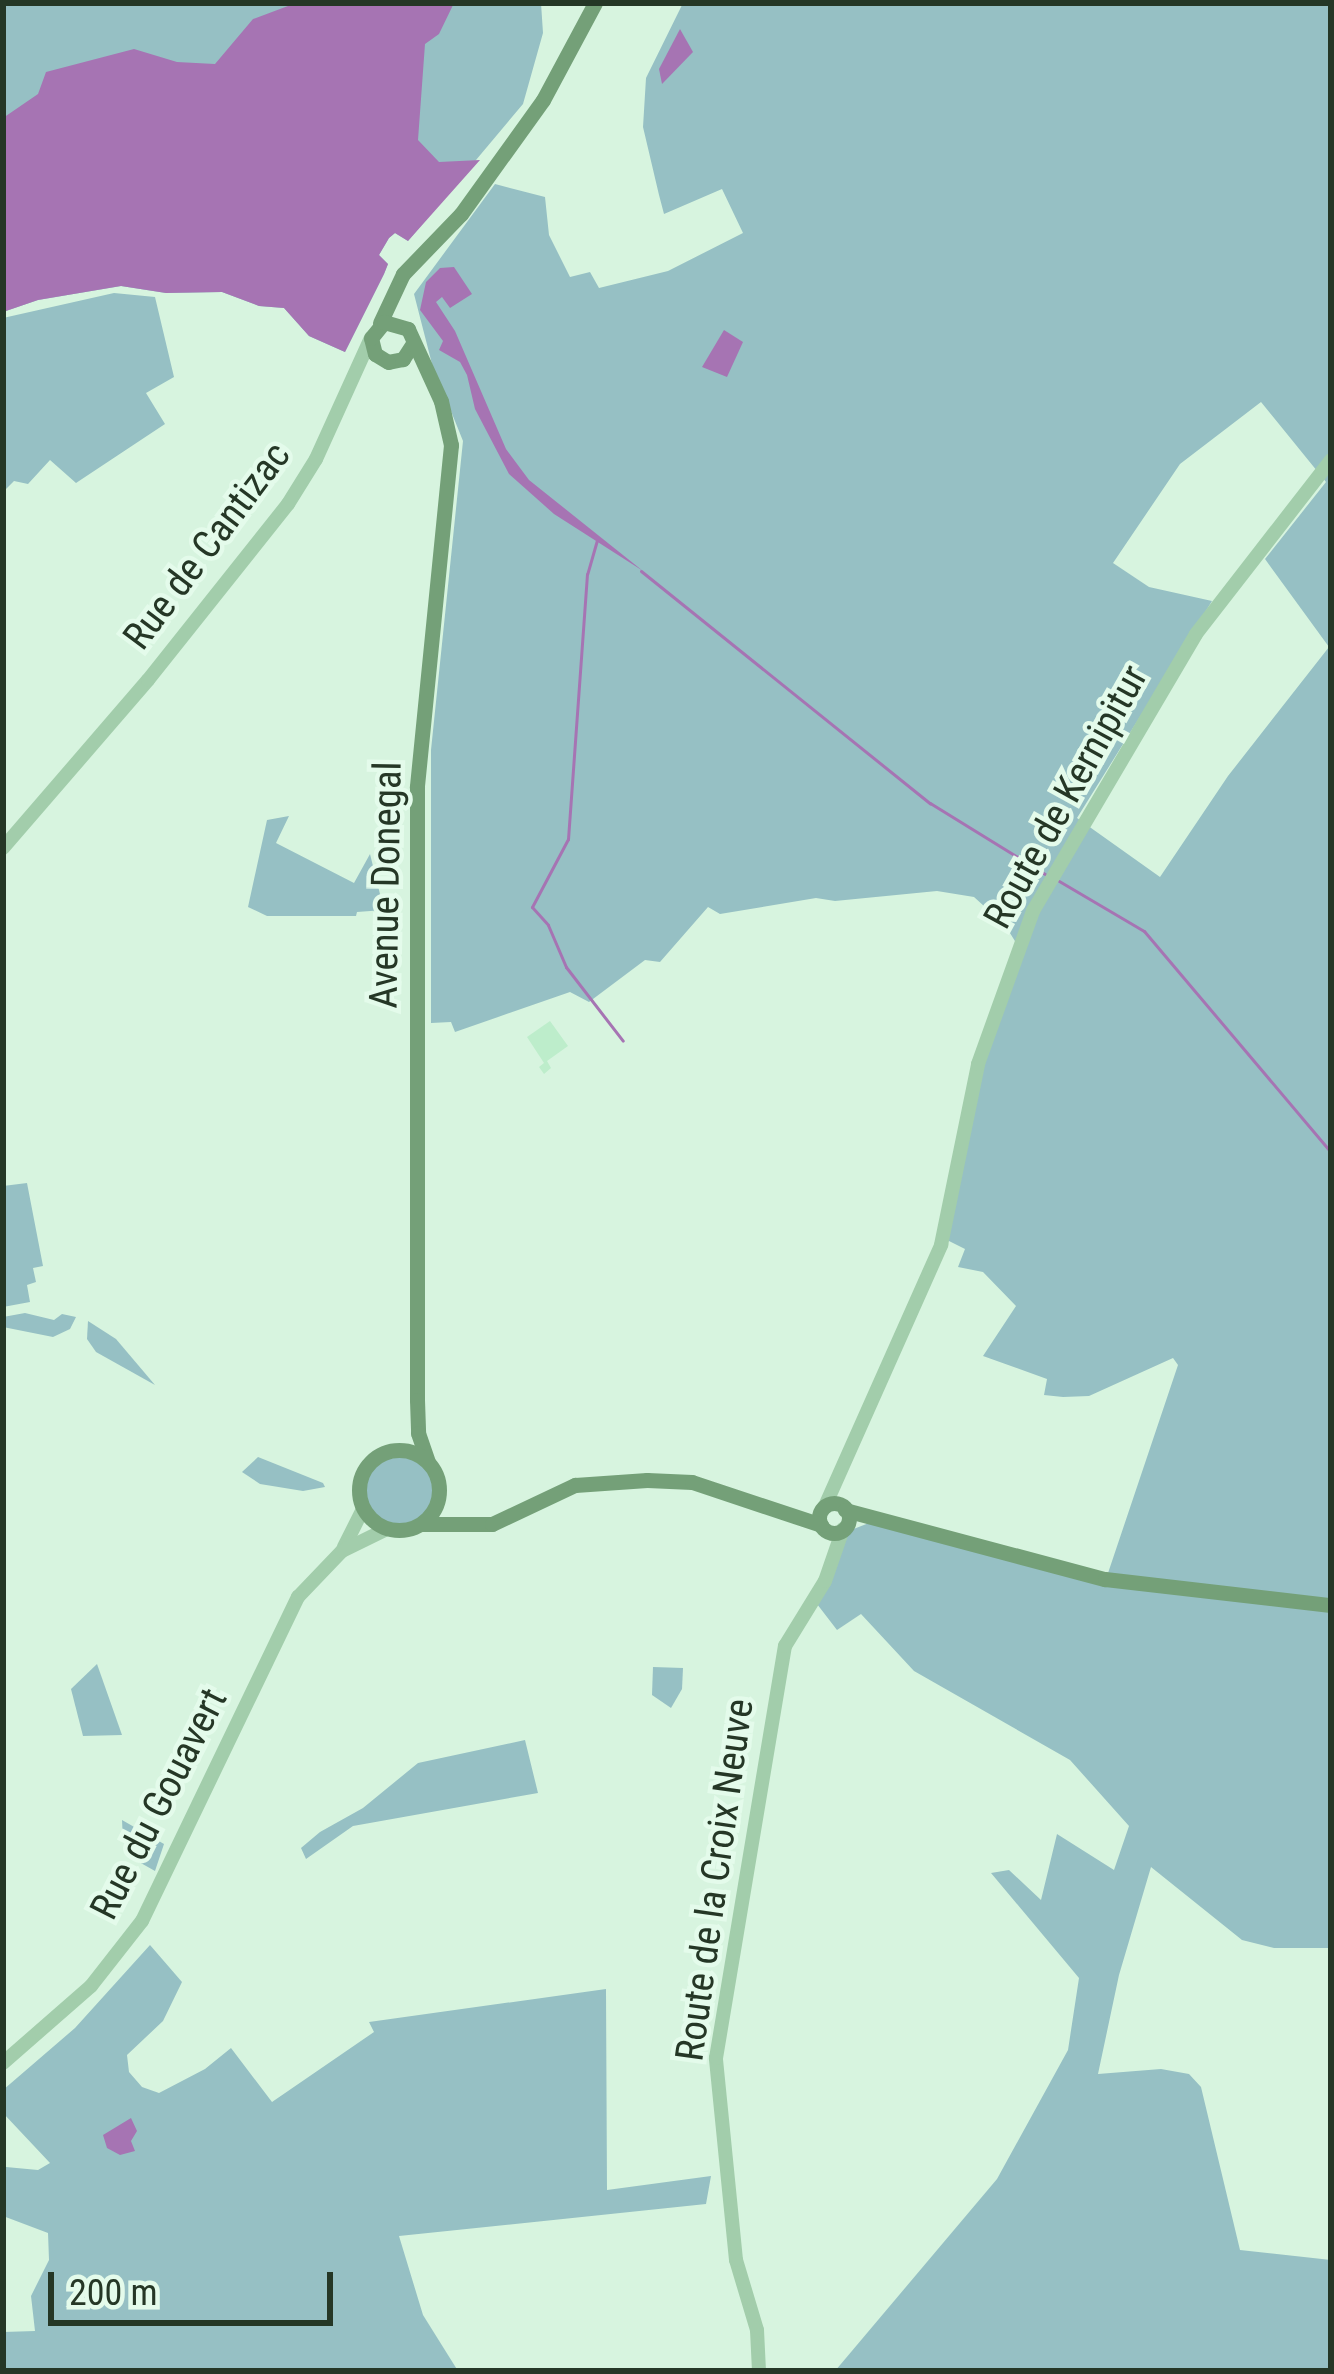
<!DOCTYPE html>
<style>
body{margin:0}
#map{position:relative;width:1334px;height:2374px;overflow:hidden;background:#d7f4df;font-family:"Roboto Condensed",sans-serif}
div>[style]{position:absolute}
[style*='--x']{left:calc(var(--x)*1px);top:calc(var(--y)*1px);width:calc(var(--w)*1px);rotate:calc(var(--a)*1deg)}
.green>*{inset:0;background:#96c0c4}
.round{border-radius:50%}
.plaza>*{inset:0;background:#bdedcb}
.water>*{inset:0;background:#a674b3}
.stream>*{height:3px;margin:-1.5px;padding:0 1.5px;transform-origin:1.5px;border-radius:1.5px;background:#a674b3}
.tertiary>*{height:14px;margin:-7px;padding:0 7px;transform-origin:7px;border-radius:7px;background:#a2cdab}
.secondary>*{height:15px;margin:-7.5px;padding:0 7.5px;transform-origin:7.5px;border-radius:7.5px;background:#74a078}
.secondary>.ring{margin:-7.5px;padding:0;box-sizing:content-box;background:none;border:15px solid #74a078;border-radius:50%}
span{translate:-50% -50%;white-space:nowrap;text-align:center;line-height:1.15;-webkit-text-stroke:9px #e4fbeb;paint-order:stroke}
.street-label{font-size:39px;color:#253726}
.frame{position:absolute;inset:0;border:6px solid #253726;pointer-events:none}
.scale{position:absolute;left:48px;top:2272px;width:285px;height:54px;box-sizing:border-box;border:6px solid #253726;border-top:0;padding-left:15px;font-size:36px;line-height:42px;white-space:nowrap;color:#253726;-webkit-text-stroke:9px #e4fbeb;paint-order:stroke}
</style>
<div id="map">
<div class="green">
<i style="clip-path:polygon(3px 3px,374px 3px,3px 189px)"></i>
<i style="clip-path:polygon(380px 3px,541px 3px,543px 33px,523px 104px,408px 241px,395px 233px,389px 238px,379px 255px,388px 264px,384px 274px,345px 352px,309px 336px,284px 308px,259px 306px,222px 292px,166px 293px,121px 286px,38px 300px,3px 312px)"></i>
<i style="clip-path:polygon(evenodd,683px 3px,1331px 3px,1331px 1948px,1274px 1948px,1242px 1940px,1151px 1867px,1119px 1975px,1098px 2074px,1161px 2069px,1189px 2074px,1201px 2087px,1240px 2250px,1331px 2260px,1331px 2371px,835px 2371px,997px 2179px,1068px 2050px,1079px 1978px,991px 1873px,1009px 1870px,1041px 1900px,1057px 1834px,1114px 1870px,1129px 1826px,1070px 1760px,914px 1671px,861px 1614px,837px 1630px,817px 1604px,846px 1532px,874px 1521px,1105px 1582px,1178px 1365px,1173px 1358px,1089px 1396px,1063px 1397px,1044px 1395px,1047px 1379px,983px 1356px,1016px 1306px,983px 1272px,958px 1267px,965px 1249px,947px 1240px,981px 1073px,1023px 954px,1005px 925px,974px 897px,937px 891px,835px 901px,816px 898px,720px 914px,708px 907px,660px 962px,645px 960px,589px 1002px,570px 992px,455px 1032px,451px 1022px,431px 1023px,431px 750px,463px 441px,432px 364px,414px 294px,495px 184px,545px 197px,549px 235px,570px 277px,590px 272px,599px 288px,668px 271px,743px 233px,722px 189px,664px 214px,659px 195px,643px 127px,646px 78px,683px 3px,1261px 402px,1326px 482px,1265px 559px,1329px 647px,1228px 776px,1160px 877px,1077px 818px,1212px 601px,1149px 587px,1113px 563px,1180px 464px,1261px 402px)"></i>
<i style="clip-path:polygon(114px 293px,155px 297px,174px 377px,146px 393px,165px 424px,76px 483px,50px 460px,28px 484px,14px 481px,3px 492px,3px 318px)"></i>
<i style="clip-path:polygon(289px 816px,276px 843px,354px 883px,370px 854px,384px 910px,357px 912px,356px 916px,267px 916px,248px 907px,267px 820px)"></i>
<i style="clip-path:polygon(27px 1183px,43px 1266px,33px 1268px,36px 1282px,27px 1285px,30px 1302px,3px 1307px,3px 1186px)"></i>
<i style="clip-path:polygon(25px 1313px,54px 1320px,62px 1314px,76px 1317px,70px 1329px,53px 1337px,3px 1327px,3px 1317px)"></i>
<i style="clip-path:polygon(88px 1321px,116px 1339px,155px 1385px,96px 1352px,87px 1339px)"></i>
<i class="round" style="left:365px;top:1456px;width:68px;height:68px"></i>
<i style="clip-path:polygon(258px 1457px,323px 1483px,325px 1487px,303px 1491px,260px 1484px,242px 1472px)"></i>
<i style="clip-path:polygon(97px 1664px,122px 1735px,83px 1736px,71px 1689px)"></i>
<i style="clip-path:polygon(653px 1667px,683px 1668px,682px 1689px,671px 1708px,652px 1695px)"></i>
<i style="clip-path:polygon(525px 1740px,538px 1793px,353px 1826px,306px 1859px,301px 1848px,320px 1832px,363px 1808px,418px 1763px)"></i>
<i style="clip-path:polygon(122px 1820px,164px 1844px,155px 1871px,139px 1862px,138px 1842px,123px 1842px)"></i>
<i style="clip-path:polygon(150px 1945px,182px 1982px,163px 2021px,127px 2055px,129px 2072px,142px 2087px,159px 2093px,205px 2069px,231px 2048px,272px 2102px,374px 2032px,369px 2022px,606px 1989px,607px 2190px,711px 2176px,706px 2204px,399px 2236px,423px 2315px,458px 2371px,3px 2371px,3px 2332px,35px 2331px,31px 2296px,49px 2260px,48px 2233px,3px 2216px,6px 2167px,38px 2170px,50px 2163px,3px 2113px,3px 2090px,75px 2028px)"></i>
</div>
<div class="plaza">
<i style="clip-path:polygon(550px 1021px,568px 1046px,547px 1061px,551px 1068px,544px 1074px,539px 1067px,544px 1063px,527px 1037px)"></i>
</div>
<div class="water">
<i style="clip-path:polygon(296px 3px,454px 3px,439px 34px,425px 44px,418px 140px,439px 162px,480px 160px,408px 241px,395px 233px,389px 238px,379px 255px,388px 264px,384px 274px,345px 352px,309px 336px,284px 308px,259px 306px,222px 292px,166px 293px,121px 286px,38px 300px,3px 312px,3px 118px,38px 94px,46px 72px,134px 49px,177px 62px,215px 64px,253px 19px)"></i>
<i style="clip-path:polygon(680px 29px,693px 52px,662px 84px,659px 69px)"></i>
<i style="clip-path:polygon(454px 267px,472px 294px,450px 308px,442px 297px,436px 302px,455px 331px,506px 449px,529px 480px,643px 571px,554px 514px,509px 474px,475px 409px,467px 375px,460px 362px,439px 350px,443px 341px,420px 310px,426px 282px,440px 268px)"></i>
<i style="clip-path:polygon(724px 330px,743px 342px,727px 377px,702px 367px)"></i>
<i style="clip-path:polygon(131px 2118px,137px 2131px,131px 2141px,135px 2151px,120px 2155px,107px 2148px,103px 2135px)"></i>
</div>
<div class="stream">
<i style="--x:597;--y:540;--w:35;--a:106"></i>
<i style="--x:587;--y:574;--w:266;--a:94.1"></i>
<i style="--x:568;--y:839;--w:77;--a:117.9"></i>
<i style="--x:532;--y:907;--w:24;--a:48"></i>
<i style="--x:548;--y:925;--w:46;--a:66.8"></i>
<i style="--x:566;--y:967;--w:93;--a:52.4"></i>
<i style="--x:641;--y:571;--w:371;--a:38.8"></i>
<i style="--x:930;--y:803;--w:135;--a:31.7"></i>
<i style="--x:1059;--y:881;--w:99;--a:30.5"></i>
<i style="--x:1144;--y:931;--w:289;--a:49.8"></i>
</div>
<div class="tertiary">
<i style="--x:3;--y:848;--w:222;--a:-49.2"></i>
<i style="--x:148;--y:680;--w:225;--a:-51.5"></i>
<i style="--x:288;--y:504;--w:53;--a:-58.1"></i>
<i style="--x:316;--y:459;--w:133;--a:-65.6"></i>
<i style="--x:825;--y:1506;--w:286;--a:-66"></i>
<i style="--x:941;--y:1245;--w:185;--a:-78.4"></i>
<i style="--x:978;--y:1064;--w:163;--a:-70.2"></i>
<i style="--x:1033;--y:911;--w:321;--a:-59.5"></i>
<i style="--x:1196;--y:634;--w:220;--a:-52.2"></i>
<i style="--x:344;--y:1547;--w:42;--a:-63.4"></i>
<i style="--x:3;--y:2063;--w:117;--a:-41.2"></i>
<i style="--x:91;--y:1986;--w:83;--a:-51.9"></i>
<i style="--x:142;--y:1921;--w:360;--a:-64.3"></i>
<i style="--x:298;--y:1597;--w:64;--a:-46.3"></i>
<i style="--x:342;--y:1551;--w:50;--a:-26.1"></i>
<i style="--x:759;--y:2371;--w:41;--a:-92.8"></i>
<i style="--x:757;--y:2330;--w:73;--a:-106.7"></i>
<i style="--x:736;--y:2260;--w:203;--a:-95.7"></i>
<i style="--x:716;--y:2058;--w:418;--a:-80.5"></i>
<i style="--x:785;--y:1646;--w:76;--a:-58.4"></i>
<i style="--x:825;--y:1581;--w:55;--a:-70.9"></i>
</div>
<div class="secondary">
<i style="--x:380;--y:323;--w:54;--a:-64.9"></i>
<i style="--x:403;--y:274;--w:83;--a:-46"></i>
<i style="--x:461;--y:214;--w:140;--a:-54.3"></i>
<i style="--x:543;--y:100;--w:110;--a:-61.8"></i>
<i style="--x:412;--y:345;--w:17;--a:123"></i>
<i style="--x:403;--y:359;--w:15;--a:169"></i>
<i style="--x:388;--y:362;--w:15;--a:-148"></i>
<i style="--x:375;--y:354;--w:16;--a:-104"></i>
<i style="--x:371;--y:338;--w:21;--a:-51"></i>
<i style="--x:384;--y:322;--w:25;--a:16"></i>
<i style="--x:408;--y:329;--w:79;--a:65.4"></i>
<i style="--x:441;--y:401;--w:45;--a:77.2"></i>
<i style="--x:451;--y:445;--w:344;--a:95.7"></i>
<i style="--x:417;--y:787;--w:613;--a:90"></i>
<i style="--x:417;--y:1400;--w:33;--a:88"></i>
<i style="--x:418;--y:1433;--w:31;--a:71"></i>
<i class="ring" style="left:359px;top:1450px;width:65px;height:65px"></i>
<i class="ring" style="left:819px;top:1503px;width:15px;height:15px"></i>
<i style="--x:845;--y:1510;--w:269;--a:14.9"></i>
<i style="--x:1105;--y:1579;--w:227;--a:6.6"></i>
<i style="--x:421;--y:1524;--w:71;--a:0"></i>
<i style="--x:492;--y:1524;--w:92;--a:-25.2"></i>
<i style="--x:575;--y:1485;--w:72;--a:-4"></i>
<i style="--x:647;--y:1480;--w:45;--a:2.5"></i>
<i style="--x:692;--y:1482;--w:136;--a:18.4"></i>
</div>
<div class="street-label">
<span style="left:207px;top:546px;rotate:-53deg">Rue de Cantizac</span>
<span style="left:1066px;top:797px;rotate:-61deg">Route de Kernipitur</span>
<span style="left:386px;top:885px;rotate:-89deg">Avenue Donegal</span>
<span style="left:159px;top:1804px;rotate:-63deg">Rue du Gouavert</span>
<span style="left:715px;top:1880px;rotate:-82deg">Route de la Croix Neuve</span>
</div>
<div class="frame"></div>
<div class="scale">200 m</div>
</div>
